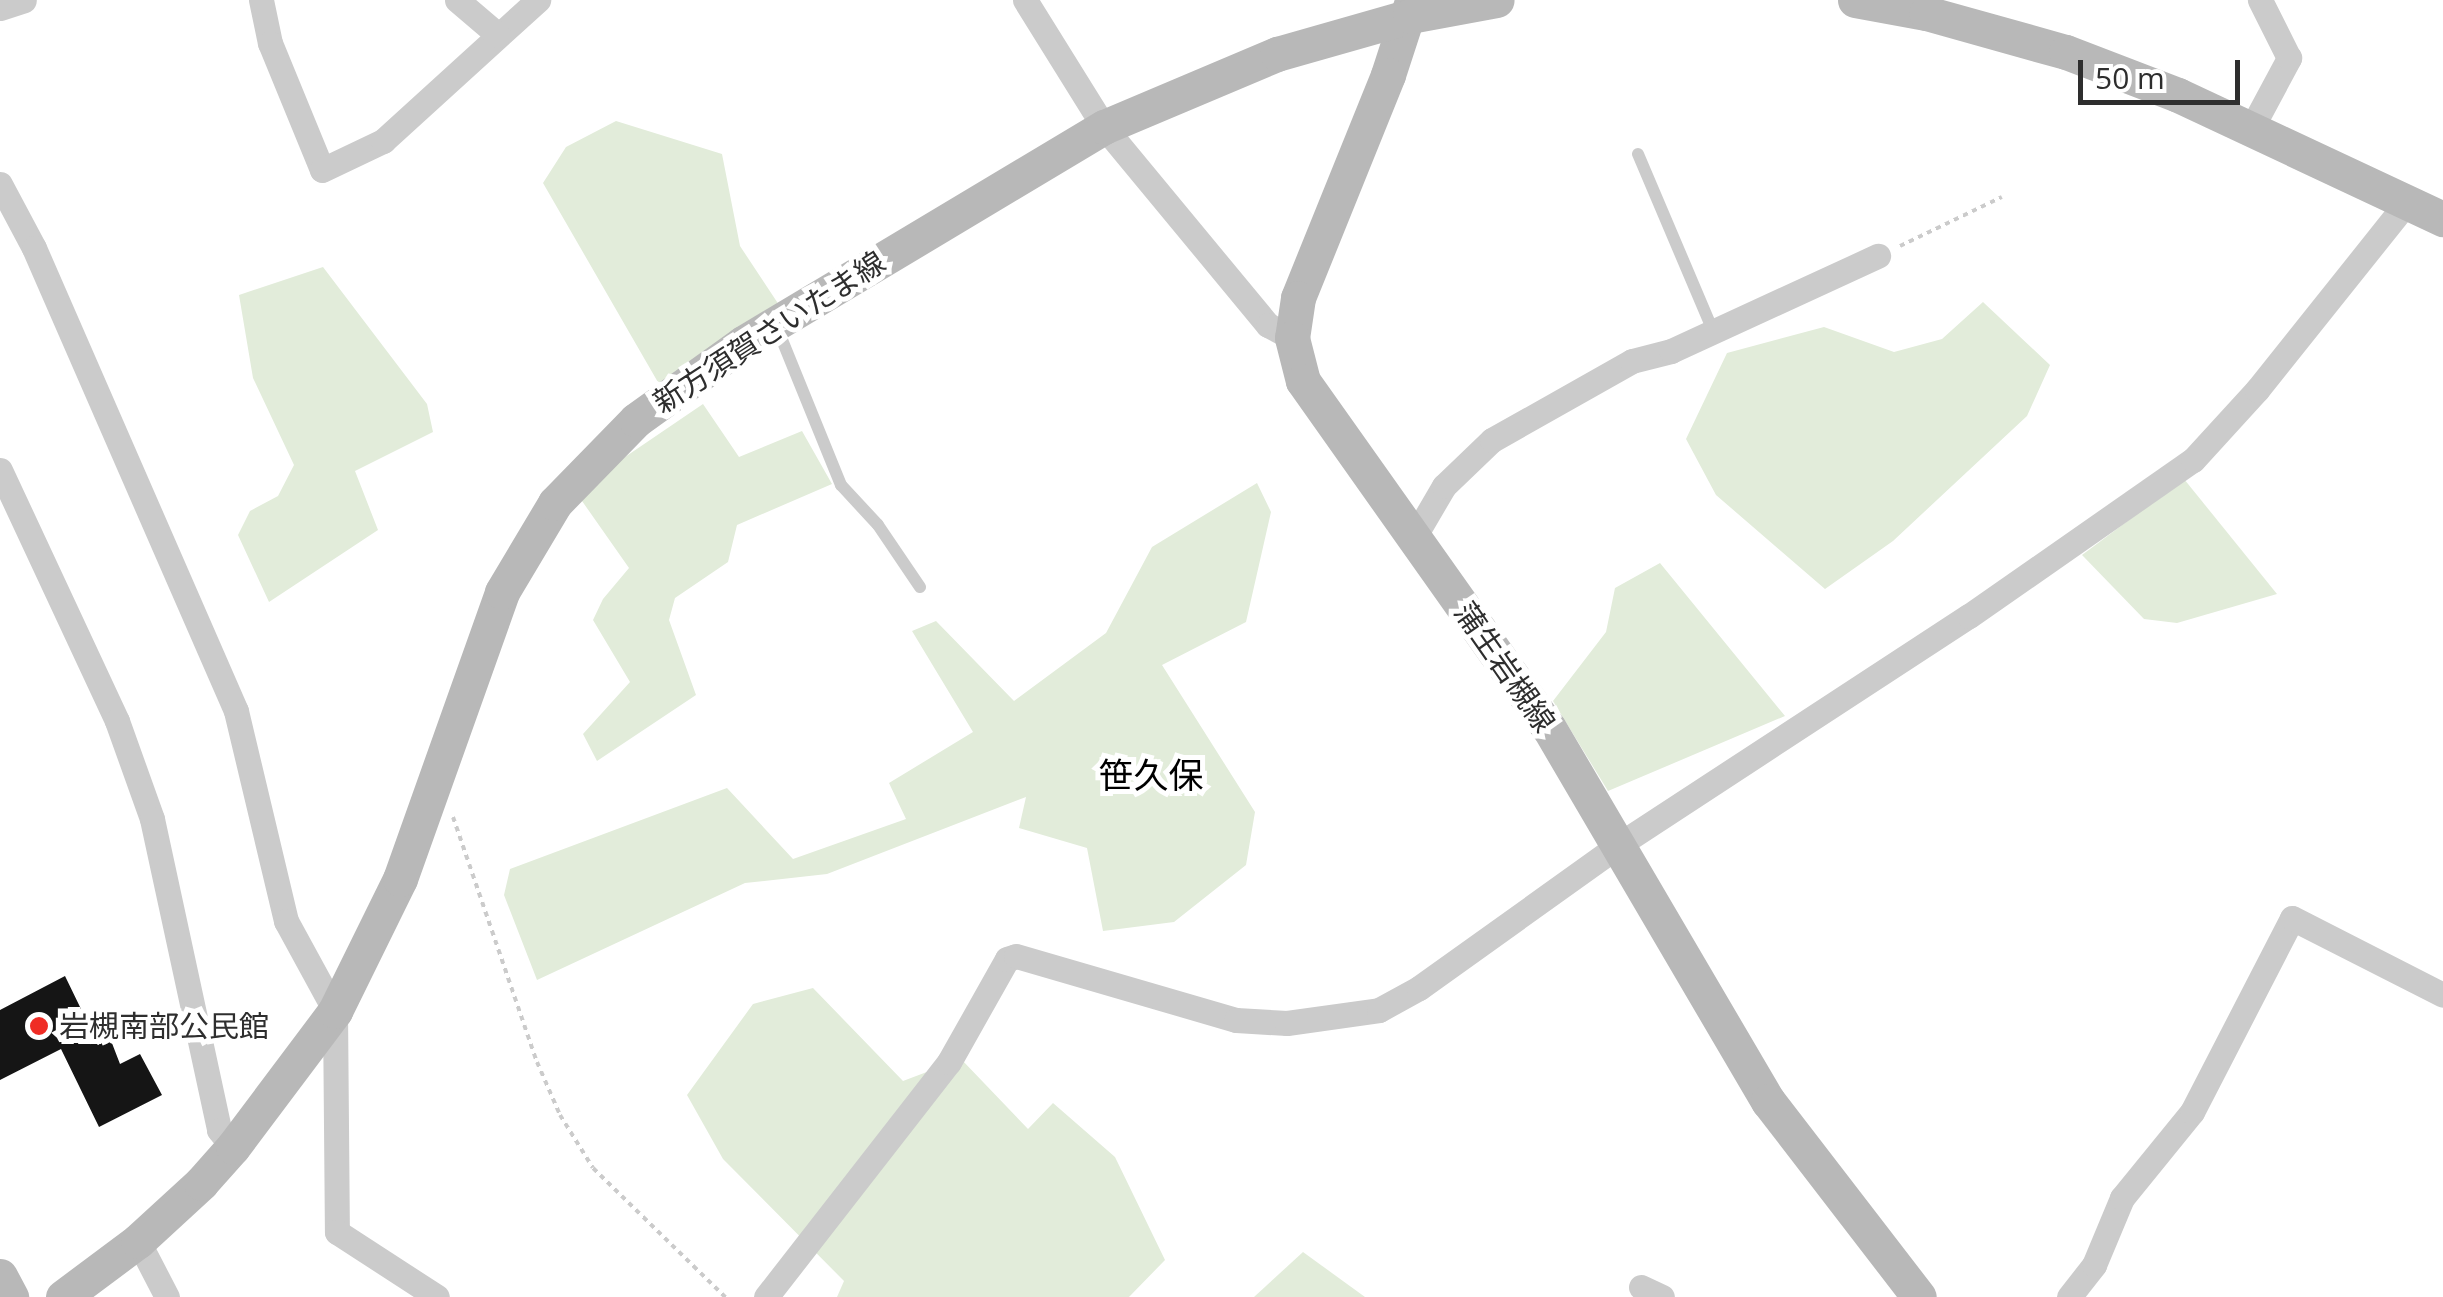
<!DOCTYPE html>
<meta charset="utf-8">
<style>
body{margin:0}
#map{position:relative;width:2443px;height:1297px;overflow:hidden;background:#fff;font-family:"Open Sans","Noto Sans JP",sans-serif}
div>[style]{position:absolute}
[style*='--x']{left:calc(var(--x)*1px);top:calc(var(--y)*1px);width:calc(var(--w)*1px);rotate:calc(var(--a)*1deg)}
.green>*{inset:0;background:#e2ecda}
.building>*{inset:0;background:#151515}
.path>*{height:4px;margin-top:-2px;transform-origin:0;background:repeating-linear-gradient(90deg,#cbcbcb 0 5px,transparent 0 10px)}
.lane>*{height:12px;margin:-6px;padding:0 6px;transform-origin:6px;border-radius:6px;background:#cbcbcb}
.street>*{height:25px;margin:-12.5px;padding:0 12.5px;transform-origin:12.5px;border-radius:12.5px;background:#cbcbcb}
.secondary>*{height:35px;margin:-17.5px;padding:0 17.5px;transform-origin:17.5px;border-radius:17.5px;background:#b8b8b8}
.dots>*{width:28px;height:28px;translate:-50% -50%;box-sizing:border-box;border:5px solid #fff;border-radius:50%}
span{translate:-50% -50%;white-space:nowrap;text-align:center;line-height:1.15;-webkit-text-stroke:10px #fff;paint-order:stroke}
.street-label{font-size:30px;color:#2e2e2e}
.poi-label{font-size:30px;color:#2e2e2e}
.left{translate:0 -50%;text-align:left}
.quarter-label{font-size:35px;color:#000}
.scale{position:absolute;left:2078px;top:60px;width:162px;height:45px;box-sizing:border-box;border:5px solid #2e2e2e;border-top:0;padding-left:12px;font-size:30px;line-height:35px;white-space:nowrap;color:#2e2e2e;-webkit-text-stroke:8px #fff;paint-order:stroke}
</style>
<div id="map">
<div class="green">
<i style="clip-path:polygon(616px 121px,722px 154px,740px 246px,783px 311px,659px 384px,543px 183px,566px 147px)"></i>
<i style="clip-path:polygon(323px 267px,427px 404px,433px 432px,355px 471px,378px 530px,269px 602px,238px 535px,250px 511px,278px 496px,294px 465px,253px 378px,239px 295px)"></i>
<i style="clip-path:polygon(1983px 302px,2050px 365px,2027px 416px,1893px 541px,1825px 589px,1716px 495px,1686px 439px,1727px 353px,1824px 327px,1894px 352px,1942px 339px)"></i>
<i style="clip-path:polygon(703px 404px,739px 457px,802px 431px,832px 484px,737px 525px,728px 562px,675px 598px,669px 620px,696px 695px,597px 761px,583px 734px,630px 682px,593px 620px,603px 599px,629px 568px,575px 491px)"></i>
<i style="clip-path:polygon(2184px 479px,2277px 594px,2177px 623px,2144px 619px,2082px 555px)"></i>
<i style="clip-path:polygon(1257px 483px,1271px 512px,1246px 622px,1162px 665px,1255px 812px,1246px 865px,1174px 922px,1103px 931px,1087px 848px,1019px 828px,1026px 797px,827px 874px,745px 883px,537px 980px,504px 895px,510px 869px,727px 788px,793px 859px,906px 819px,889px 783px,973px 732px,912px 631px,936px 621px,1014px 701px,1106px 633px,1152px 547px)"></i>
<i style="clip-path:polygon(1660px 563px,1785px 716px,1608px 791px,1553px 701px,1606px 632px,1615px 588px)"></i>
<i style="clip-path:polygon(813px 988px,903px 1081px,961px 1059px,1028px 1129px,1053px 1103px,1115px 1157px,1165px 1260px,1129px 1297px,837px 1297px,844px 1281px,723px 1159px,687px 1095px,753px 1004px)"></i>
<i style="clip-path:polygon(1303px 1252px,1365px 1297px,1254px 1297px)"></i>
</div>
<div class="building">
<i style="clip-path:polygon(65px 976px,97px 1042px,110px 1038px,120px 1064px,140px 1054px,162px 1095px,99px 1127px,61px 1049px,0 1080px,0 1010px)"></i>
</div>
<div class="path">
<i style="--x:1900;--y:246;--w:113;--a:-25.7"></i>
<i style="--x:453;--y:817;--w:259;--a:71.1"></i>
<i style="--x:537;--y:1062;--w:58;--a:66.5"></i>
<i style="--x:560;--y:1115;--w:62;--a:58.1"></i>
<i style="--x:593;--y:1168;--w:185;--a:44.3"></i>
</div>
<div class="lane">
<i style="--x:1638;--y:154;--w:192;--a:67"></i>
<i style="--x:776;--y:325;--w:173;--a:67.9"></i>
<i style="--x:841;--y:485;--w:54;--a:47.2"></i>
<i style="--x:878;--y:525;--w:75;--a:55.9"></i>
</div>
<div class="street">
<i style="--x:261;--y:0;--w:44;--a:78.2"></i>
<i style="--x:270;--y:43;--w:137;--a:67.7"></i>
<i style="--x:322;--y:170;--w:68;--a:-25.4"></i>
<i style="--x:383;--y:141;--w:210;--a:-42.3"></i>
<i style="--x:457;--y:0;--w:54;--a:40.5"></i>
<i style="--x:1025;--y:0;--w:150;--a:58.1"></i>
<i style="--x:1104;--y:127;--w:257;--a:50.4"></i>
<i style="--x:1268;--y:325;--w:27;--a:28"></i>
<i style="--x:0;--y:8;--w:25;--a:-18"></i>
<i style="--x:2251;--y:129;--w:81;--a:-61.8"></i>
<i style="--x:2289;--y:58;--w:65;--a:-116.6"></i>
<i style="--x:0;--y:184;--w:72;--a:62"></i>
<i style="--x:34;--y:248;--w:505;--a:66.43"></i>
<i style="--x:236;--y:711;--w:216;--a:76.6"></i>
<i style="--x:286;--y:921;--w:102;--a:61.4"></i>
<i style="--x:335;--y:1011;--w:221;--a:89.5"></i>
<i style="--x:337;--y:1232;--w:119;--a:33"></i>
<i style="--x:0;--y:470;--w:277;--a:65"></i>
<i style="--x:117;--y:721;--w:104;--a:70.3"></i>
<i style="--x:152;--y:819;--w:318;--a:77.8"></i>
<i style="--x:219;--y:1130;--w:22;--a:51"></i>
<i style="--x:1413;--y:539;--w:61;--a:-59.7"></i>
<i style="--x:1444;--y:486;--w:66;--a:-43.8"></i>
<i style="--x:1492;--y:440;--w:161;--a:-29.4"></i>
<i style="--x:1632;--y:361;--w:40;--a:-14.4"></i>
<i style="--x:1671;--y:351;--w:228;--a:-24.7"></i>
<i style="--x:138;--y:1241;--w:63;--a:62.6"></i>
<i style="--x:1641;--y:1287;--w:23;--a:25"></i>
<i style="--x:766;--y:1297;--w:298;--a:-52.1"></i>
<i style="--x:949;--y:1062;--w:118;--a:-60.6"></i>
<i style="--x:1007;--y:959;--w:9;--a:-18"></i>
<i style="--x:1016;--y:956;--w:229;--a:16.2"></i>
<i style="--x:1236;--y:1020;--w:51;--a:3.4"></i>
<i style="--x:1287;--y:1023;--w:93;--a:-8"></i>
<i style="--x:1379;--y:1010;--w:46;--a:-28.8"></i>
<i style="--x:1419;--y:988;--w:247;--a:-35.6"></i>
<i style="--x:1620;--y:844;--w:417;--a:-33.2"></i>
<i style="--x:1969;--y:616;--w:273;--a:-34.9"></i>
<i style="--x:2193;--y:460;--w:95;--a:-47.6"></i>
<i style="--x:2257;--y:390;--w:241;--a:-51.4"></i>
<i style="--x:2069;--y:1297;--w:41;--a:-52"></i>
<i style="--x:2094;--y:1265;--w:73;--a:-67.3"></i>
<i style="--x:2122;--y:1198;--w:111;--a:-50.9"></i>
<i style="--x:2192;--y:1112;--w:218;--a:-62.7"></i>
<i style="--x:2292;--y:918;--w:169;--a:27"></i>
</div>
<div class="secondary">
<i style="--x:1855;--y:0;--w:72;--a:10.4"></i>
<i style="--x:1926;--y:13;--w:145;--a:15.6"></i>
<i style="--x:2066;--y:52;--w:120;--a:21"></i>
<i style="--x:2178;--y:95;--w:293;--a:25.1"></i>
<i style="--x:1412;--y:1;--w:78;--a:108"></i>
<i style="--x:1388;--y:75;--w:240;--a:112"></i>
<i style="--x:1298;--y:298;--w:40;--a:98.5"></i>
<i style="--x:1292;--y:338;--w:44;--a:75.7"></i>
<i style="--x:1303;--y:381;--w:425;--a:54.7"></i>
<i style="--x:1549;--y:728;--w:433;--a:59.6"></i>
<i style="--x:1768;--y:1101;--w:247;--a:52.4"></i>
<i style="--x:0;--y:1276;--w:24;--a:62"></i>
<i style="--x:63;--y:1297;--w:94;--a:-36.7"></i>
<i style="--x:138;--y:1241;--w:86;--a:-42.6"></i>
<i style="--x:201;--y:1183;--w:48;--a:-48.4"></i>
<i style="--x:233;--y:1147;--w:170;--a:-53.1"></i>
<i style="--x:335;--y:1011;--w:147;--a:-63.8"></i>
<i style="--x:400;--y:879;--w:305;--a:-70.4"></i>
<i style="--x:502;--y:592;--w:104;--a:-59.2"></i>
<i style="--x:555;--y:503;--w:116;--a:-45.7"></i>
<i style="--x:636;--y:420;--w:132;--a:-35.7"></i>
<i style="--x:743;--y:343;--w:421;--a:-30.9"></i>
<i style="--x:1104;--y:127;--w:188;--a:-22.9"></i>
<i style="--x:1277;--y:54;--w:138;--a:-15.9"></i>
<i style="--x:1410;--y:16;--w:88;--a:-10.4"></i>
</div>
<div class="dots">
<i style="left:39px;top:1026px;background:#ef2c25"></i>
</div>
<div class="street-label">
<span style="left:769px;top:332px;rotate:-33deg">新方須賀さいたま線</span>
<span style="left:1505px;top:667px;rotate:55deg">蒲生岩槻線</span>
</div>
<div class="poi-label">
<span class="left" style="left:59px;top:1026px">岩槻南部公民館</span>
</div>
<div class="quarter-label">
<span style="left:1151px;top:775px">笹久保</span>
</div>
<div class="scale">50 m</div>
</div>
